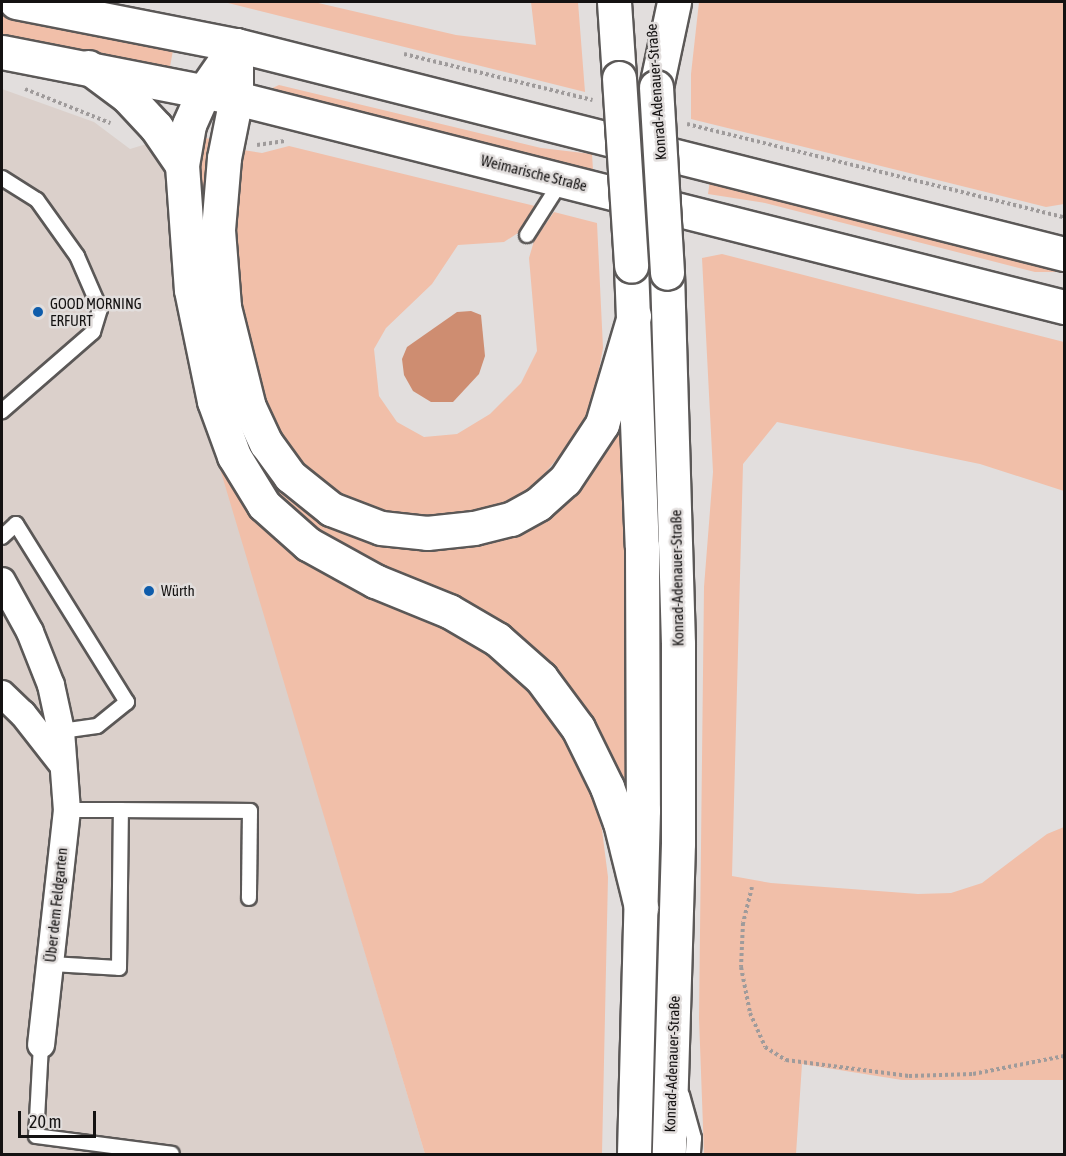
<!DOCTYPE html>
<meta charset="utf-8">
<style>
body{margin:0}
#map{position:relative;width:1066px;height:1156px;overflow:hidden;background:#e2dedd;font-family:"Asap Condensed",sans-serif}
div>[style]{position:absolute}
[style*='--x']{left:calc(var(--x)*1px);top:calc(var(--y)*1px);width:calc(var(--w)*1px);rotate:calc(var(--a)*1deg)}
.built>*{inset:0;background:#dbd0cb}
.green>*{inset:0;background:#f1bfa9}
.water>*{inset:0;background:#ce8d71}
.path>*{height:4px;margin-top:-2px;transform-origin:0;background:repeating-linear-gradient(90deg,#9f9b9b 0 3px,transparent 0 6px)}
.roads{filter:drop-shadow(2px 0 #5b5857) drop-shadow(-2px 0 #5b5857) drop-shadow(0 2px #5b5857) drop-shadow(0 -2px #5b5857)}
.service>*{height:14px;margin:-7px;padding:0 7px;transform-origin:7px;border-radius:7px;background:#fff}
.minor>*{height:26px;margin:-13px;padding:0 13px;transform-origin:13px;border-radius:13px;background:#fff}
.secondary>*{height:33px;margin:-16.5px;padding:0 16.5px;transform-origin:16.5px;border-radius:16.5px;background:#fff}
.primary>*{height:33px;margin:-16.5px;padding:0 16.5px;transform-origin:16.5px;border-radius:16.5px;background:#fff}
.trunk>*{height:33px;margin:-16.5px;padding:0 16.5px;transform-origin:16.5px;border-radius:16.5px;background:#fff}
.bridges{filter:drop-shadow(2px 0 #5b5857) drop-shadow(-2px 0 #5b5857) drop-shadow(0 2px #5b5857) drop-shadow(0 -2px #5b5857)}
.trunk-bridge>*{height:33px;margin:-16.5px;padding:0 16.5px;transform-origin:16.5px;border-radius:16.5px;background:#fff}
.dots>*{width:16px;height:16px;translate:-50% -50%;box-sizing:border-box;border:3px solid #e2dedd;border-radius:50%}
span{translate:-50% -50%;white-space:nowrap;text-align:center;line-height:1.15;-webkit-text-stroke:5px #e2dedd;paint-order:stroke}
.street-label{font-size:15px;color:#141212}
.poi-label{font-size:15px;color:#141212}
.left{translate:0 -50%;text-align:left}
.frame{position:absolute;inset:0;border:3px solid #141212;pointer-events:none}
.scale{position:absolute;left:18px;top:1111px;width:78px;height:27px;box-sizing:border-box;border:3px solid #141212;border-top:0;padding-left:8px;font-size:18px;line-height:21px;white-space:nowrap;color:#141212;-webkit-text-stroke:4px #e2dedd;paint-order:stroke}
</style>
<div id="map">
<div class="built">
<i style="clip-path:polygon(2px 89px,94px 122px,130px 149px,153px 142px,166px 170px,182px 337px,425px 1154px,2px 1154px)"></i>
</div>
<div class="green">
<i style="clip-path:polygon(224px 2px,314px 2px,456px 35px,536px 45px,531px 2px,578px 2px,585px 92px)"></i>
<i style="clip-path:polygon(699px 2px,1064px 2px,1064px 204px,1046px 207px,691px 119px,691px 74px)"></i>
<i style="clip-path:polygon(2px 15px,153px 42px,173px 50px,170px 67px,2px 36px)"></i>
<i style="clip-path:polygon(279px 85px,541px 148px,592px 154px,593px 170px,268px 90px)"></i>
<i style="clip-path:polygon(197px 136px,210px 139px,208px 174px,235px 397px,355px 534px,401px 547px,439px 548px,474px 546px,503px 534px,623px 384px,627px 800px,616px 763px,596px 724px,542px 656px,510px 630px,330px 544px,280px 501px,242px 450px,201px 280px)"></i>
<i style="clip-path:polygon(289px 146px,535px 206px,521px 231px,504px 242px,458px 245px,432px 284px,386px 328px,374px 349px,379px 396px,397px 422px,424px 437px,457px 434px,490px 414px,521px 383px,537px 351px,529px 258px,534px 241px,554px 212px,597px 223px,603px 348px,595px 391px,584px 425px,538px 482px,508px 501px,475px 514px,434px 522px,394px 517px,357px 505px,324px 483px,298px 459px,276px 426px,259px 390px,235px 267px,233px 222px,243px 150px,262px 153px)"></i>
<i style="clip-path:polygon(710px 180px,1064px 270px,1064px 272px,1035px 272px,765px 203px,708px 194px)"></i>
<i style="clip-path:polygon(722px 254px,1064px 342px,1064px 491px,980px 464px,777px 422px,743px 464px,732px 876px,771px 883px,918px 894px,951px 893px,982px 883px,1047px 834px,1064px 827px,1064px 1080px,902px 1080px,802px 1064px,796px 1154px,704px 1154px,699px 1018px,704px 587px,713px 472px,702px 258px)"></i>
<i style="clip-path:polygon(215px 452px,245px 507px,264px 528px,286px 546px,489px 652px,518px 676px,546px 707px,570px 742px,589px 781px,602px 830px,608px 877px,602px 1154px,425px 1154px)"></i>
</div>
<div class="water">
<i style="clip-path:polygon(471px 311px,481px 315px,485px 356px,479px 374px,453px 402px,431px 402px,413px 391px,404px 375px,402px 359px,407px 347px,457px 312px)"></i>
</div>
<div class="path">
<i style="--x:404;--y:54;--w:194;--a:13.7"></i>
<i style="--x:25;--y:89;--w:92;--a:21.8"></i>
<i style="--x:687;--y:124;--w:388;--a:13.9"></i>
<i style="--x:257;--y:145;--w:28;--a:-8"></i>
<i style="--x:752;--y:887;--w:37;--a:104"></i>
<i style="--x:743;--y:923;--w:44;--a:92.6"></i>
<i style="--x:741;--y:967;--w:47;--a:78.9"></i>
<i style="--x:750;--y:1013;--w:37;--a:66"></i>
<i style="--x:765;--y:1047;--w:25;--a:32"></i>
<i style="--x:786;--y:1060;--w:124;--a:7.4"></i>
<i style="--x:909;--y:1076;--w:64;--a:-1.8"></i>
<i style="--x:973;--y:1074;--w:93;--a:-11.2"></i>
</div>
<div class="roads">
<div class="service">
<i style="--x:2;--y:178;--w:41;--a:32.2"></i>
<i style="--x:37;--y:200;--w:69;--a:54.5"></i>
<i style="--x:77;--y:256;--w:58;--a:66.5"></i>
<i style="--x:100;--y:309;--w:24;--a:107"></i>
<i style="--x:93;--y:332;--w:121;--a:139"></i>
<i style="--x:527;--y:235;--w:65;--a:-57.5"></i>
<i style="--x:2;--y:537;--w:19;--a:-43"></i>
<i style="--x:16;--y:524;--w:210;--a:58.1"></i>
<i style="--x:127;--y:702;--w:38;--a:141"></i>
<i style="--x:97;--y:726;--w:36;--a:172"></i>
<i style="--x:121;--y:810;--w:129;--a:0.4"></i>
<i style="--x:250;--y:811;--w:87;--a:90.7"></i>
<i style="--x:50;--y:964;--w:69;--a:3.3"></i>
<i style="--x:119;--y:968;--w:158;--a:-89.3"></i>
<i style="--x:121;--y:810;--w:54;--a:180"></i>
<i style="--x:41;--y:1045;--w:91;--a:93.1"></i>
<i style="--x:36;--y:1136;--w:137;--a:7.5"></i>
<i style="--x:682;--y:1095;--w:45;--a:74.4"></i>
<i style="--x:694;--y:1138;--w:16;--a:94"></i>
</div>
<div class="minor">
<i style="--x:2;--y:581;--w:58;--a:61.2"></i>
<i style="--x:30;--y:632;--w:57;--a:68.4"></i>
<i style="--x:51;--y:685;--w:47;--a:77.7"></i>
<i style="--x:61;--y:731;--w:79;--a:85.7"></i>
<i style="--x:67;--y:810;--w:236;--a:96.3"></i>
<i style="--x:2;--y:694;--w:29;--a:44"></i>
<i style="--x:23;--y:714;--w:65;--a:51.9"></i>
</div>
<div class="secondary">
<i style="--x:16;--y:2;--w:224;--a:11.1"></i>
<i style="--x:2;--y:52;--w:234;--a:11.1"></i>
</div>
<div class="primary">
<i style="--x:236;--y:45;--w:854;--a:14.17"></i>
<i style="--x:236;--y:98;--w:854;--a:14.17"></i>
</div>
<div class="trunk">
<i style="--x:614;--y:2;--w:76;--a:86.2"></i>
<i style="--x:236;--y:45;--w:56;--a:124.8"></i>
<i style="--x:204;--y:91;--w:37;--a:114"></i>
<i style="--x:189;--y:125;--w:41;--a:99.9"></i>
<i style="--x:182;--y:165;--w:125;--a:85.9"></i>
<i style="--x:191;--y:290;--w:113;--a:78.3"></i>
<i style="--x:214;--y:401;--w:59;--a:70"></i>
<i style="--x:234;--y:456;--w:57;--a:58.5"></i>
<i style="--x:264;--y:505;--w:59;--a:41.6"></i>
<i style="--x:308;--y:544;--w:77;--a:28.9"></i>
<i style="--x:375;--y:581;--w:80;--a:22.1"></i>
<i style="--x:449;--y:611;--w:56;--a:30.3"></i>
<i style="--x:497;--y:639;--w:59;--a:41.6"></i>
<i style="--x:541;--y:678;--w:62;--a:53.5"></i>
<i style="--x:578;--y:728;--w:66;--a:63.8"></i>
<i style="--x:607;--y:787;--w:37;--a:70"></i>
<i style="--x:620;--y:822;--w:88;--a:76.1"></i>
<i style="--x:236;--y:45;--w:53;--a:90"></i>
<i style="--x:236;--y:98;--w:61;--a:101.3"></i>
<i style="--x:224;--y:158;--w:72;--a:94.8"></i>
<i style="--x:218;--y:230;--w:77;--a:85.5"></i>
<i style="--x:224;--y:307;--w:103;--a:76"></i>
<i style="--x:249;--y:407;--w:40;--a:65"></i>
<i style="--x:266;--y:443;--w:41;--a:54"></i>
<i style="--x:290;--y:476;--w:53;--a:38.8"></i>
<i style="--x:331;--y:509;--w:53;--a:20.8"></i>
<i style="--x:381;--y:528;--w:46;--a:6.2"></i>
<i style="--x:427;--y:533;--w:47;--a:-6.1"></i>
<i style="--x:474;--y:528;--w:38;--a:-14"></i>
<i style="--x:511;--y:519;--w:31;--a:-29"></i>
<i style="--x:538;--y:504;--w:36;--a:-42"></i>
<i style="--x:565;--y:480;--w:67;--a:-56.5"></i>
<i style="--x:602;--y:424;--w:113;--a:-73.5"></i>
<i style="--x:88;--y:67;--w:49;--a:36.6"></i>
<i style="--x:127;--y:96;--w:42;--a:46.9"></i>
<i style="--x:156;--y:127;--w:46;--a:55.6"></i>
<i style="--x:656;--y:87;--w:87;--a:-78"></i>
<i style="--x:631;--y:266;--w:280;--a:87.8"></i>
<i style="--x:642;--y:546;--w:264;--a:89.8"></i>
<i style="--x:643;--y:810;--w:344;--a:91.5"></i>
<i style="--x:667;--y:273;--w:371;--a:88.3"></i>
<i style="--x:678;--y:644;--w:199;--a:90"></i>
<i style="--x:678;--y:843;--w:311;--a:91.7"></i>
</div>
</div>
<div class="bridges">
<div class="trunk-bridge">
<i style="--x:619;--y:78;--w:188;--a:86.3"></i>
<i style="--x:656;--y:87;--w:186;--a:86.6"></i>
</div>
</div>
<div class="dots">
<i style="left:38px;top:312px;background:#0e5cab"></i>
<i style="left:149px;top:591px;background:#0e5cab"></i>
</div>
<div class="street-label">
<span style="left:656px;top:92px;rotate:-94deg">Konrad-Adenauer-Straße</span>
<span style="left:534px;top:173px;rotate:14deg">Weimarische Straße</span>
<span style="left:677px;top:578px;rotate:-91deg">Konrad-Adenauer-Straße</span>
<span style="left:56px;top:905px;rotate:-84deg">Über dem Feldgarten</span>
<span style="left:672px;top:1064px;rotate:-88deg">Konrad-Adenauer-Straße</span>
</div>
<div class="poi-label">
<span class="left" style="left:50px;top:312px">GOOD MORNING<br>ERFURT</span>
<span class="left" style="left:161px;top:591px">Würth</span>
</div>
<div class="frame"></div>
<div class="scale">20 m</div>
</div>
